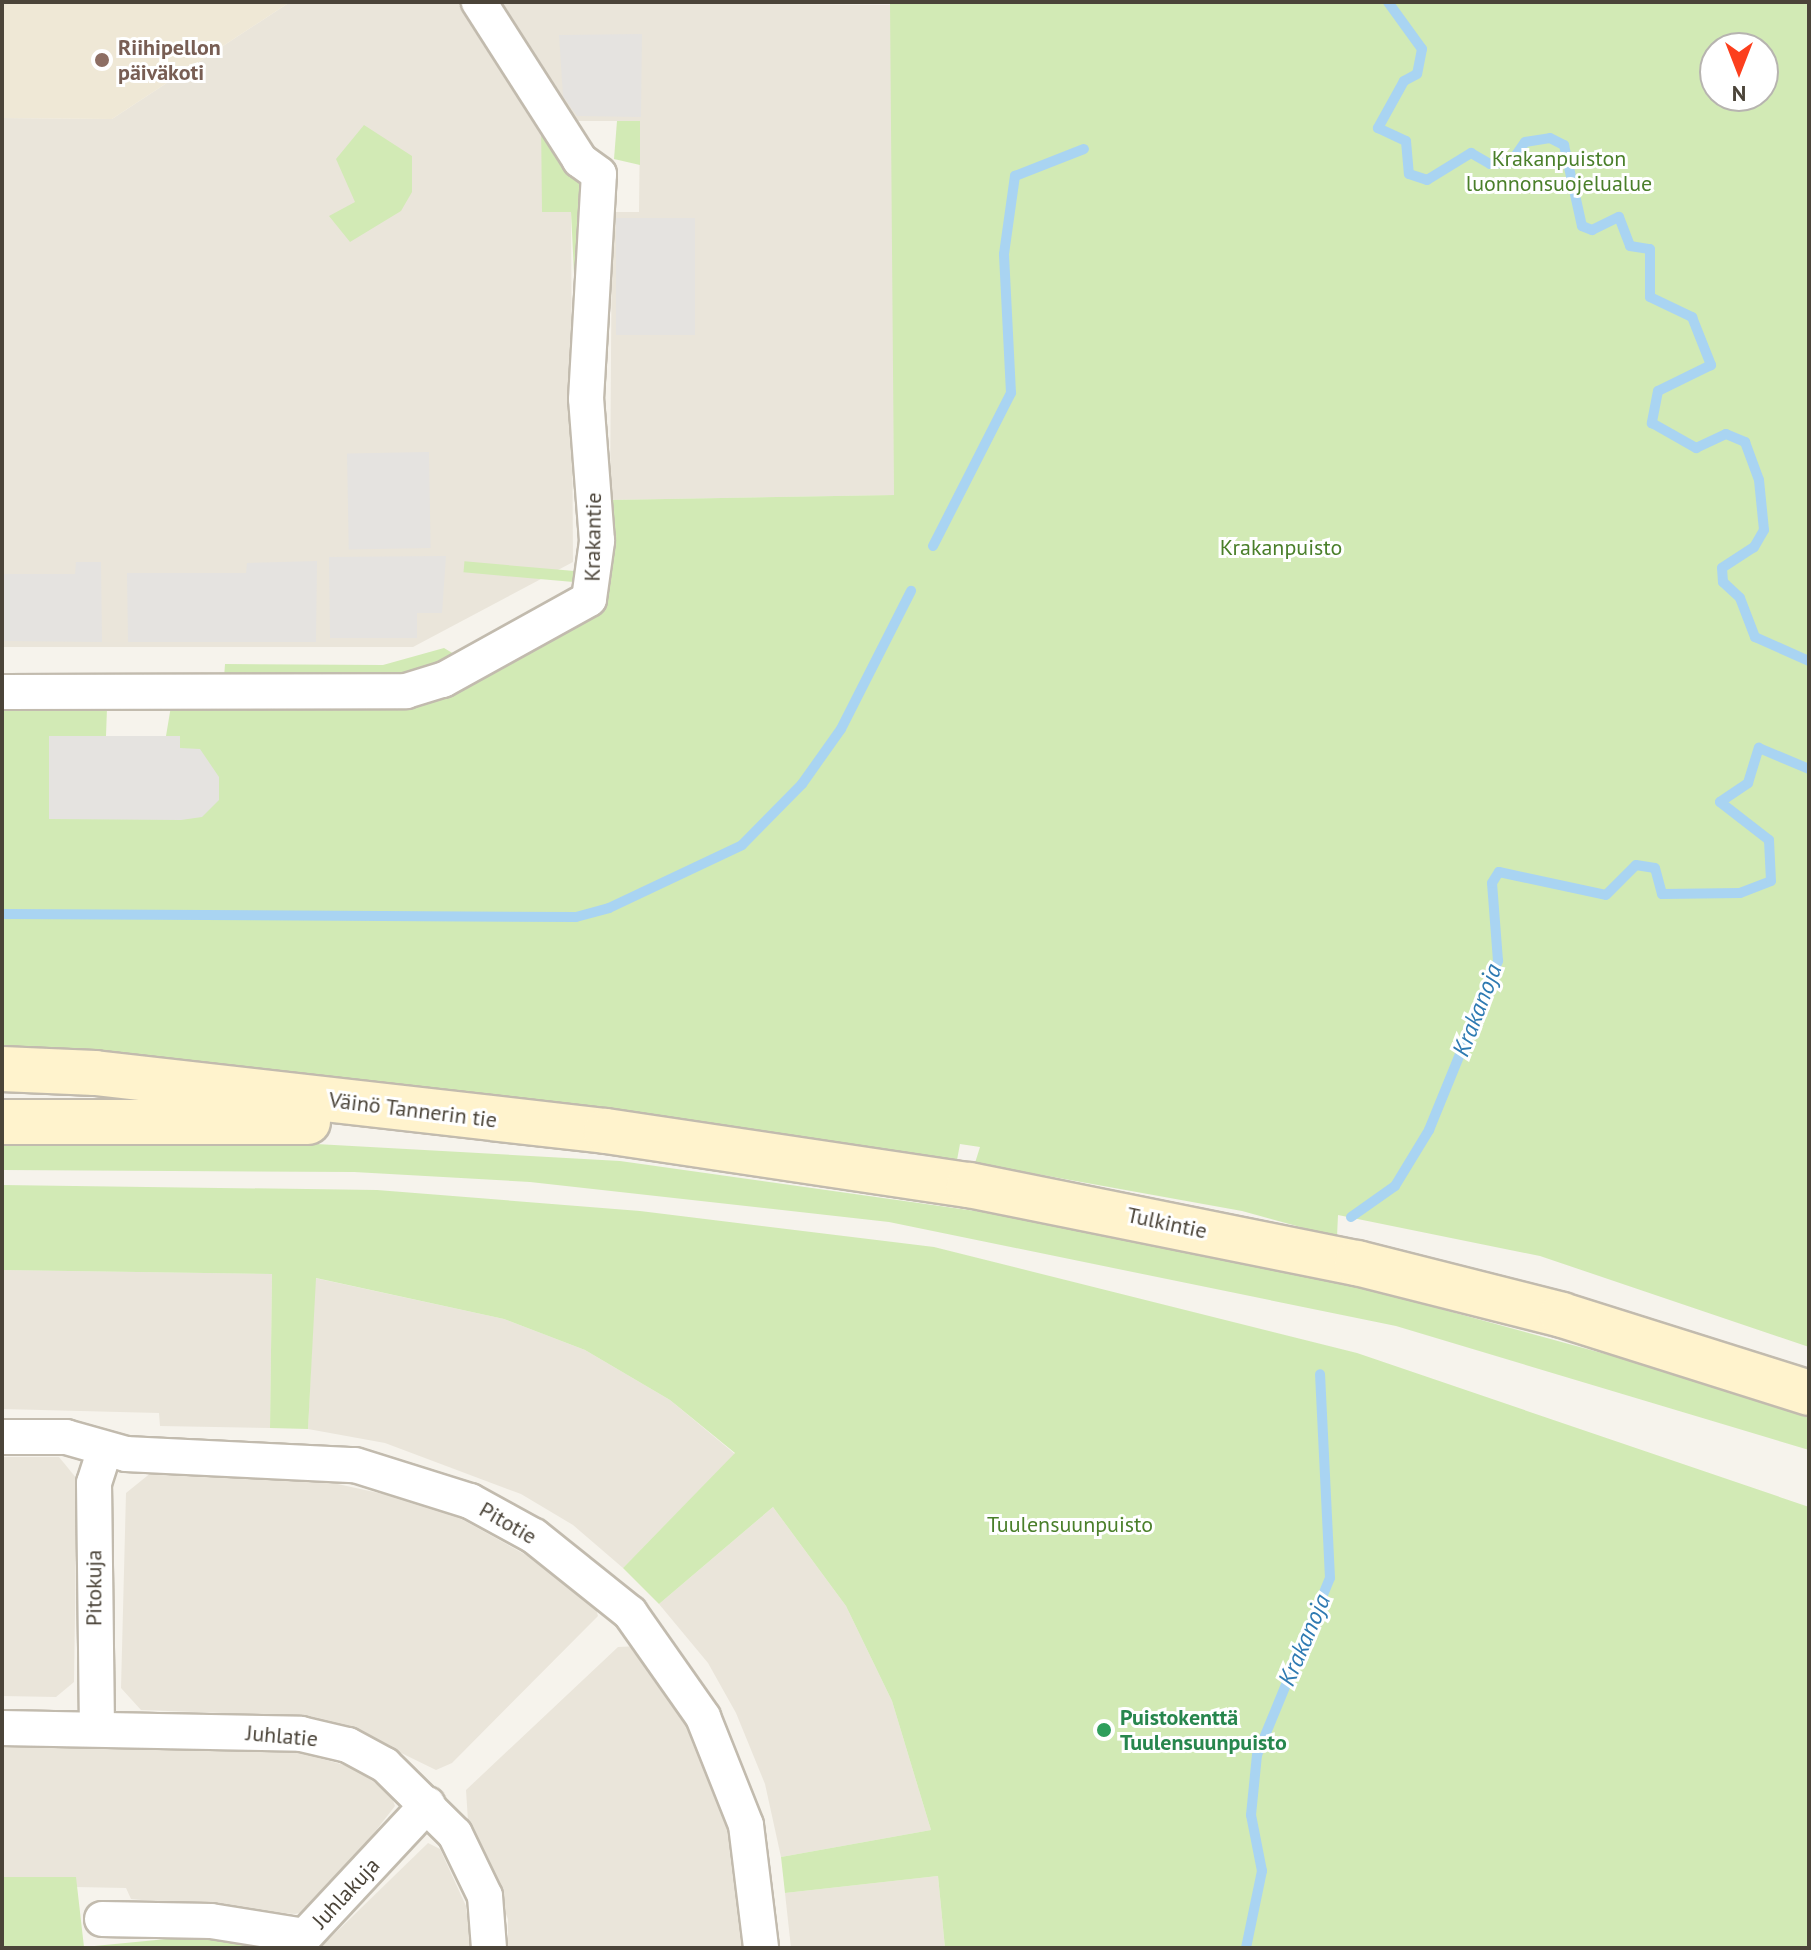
<!DOCTYPE html>
<meta charset="utf-8">
<style>
body{margin:0}
#map{position:relative;width:1811px;height:1950px;overflow:hidden;background:#f6f3ec;font-family:"PT Sans",sans-serif}
div>[style]{position:absolute}
[style*='--x']{left:calc(var(--x)*1px);top:calc(var(--y)*1px);width:calc(var(--w)*1px);rotate:calc(var(--a)*1deg)}
.residential>*{inset:0;background:#eae5da}
.education>*{inset:0;background:#efe8d6}
.green>*{inset:0;background:#d2eab5;transform-origin:0 0}
.parking>*{inset:0;background:#e5e3e0;transform-origin:0 0}
.stream>*{height:10px;margin:-5px;padding:0 5px;transform-origin:5px;border-radius:5px;background:#a9d4f2}
.roads{filter:drop-shadow(2px 0 #c2bbae) drop-shadow(-2px 0 #c2bbae) drop-shadow(0 2px #c2bbae) drop-shadow(0 -2px #c2bbae)}
.street>*{height:34px;margin:-17px;padding:0 17px;transform-origin:17px;border-radius:17px;background:#fff}
.secondary>*{height:44px;margin:-22px;padding:0 22px;transform-origin:22px;border-radius:22px;background:#fff3cd}
.dots>*{width:22px;height:22px;translate:-50% -50%;box-sizing:border-box;border:4px solid #fff;border-radius:50%}
span{translate:-50% -50%;white-space:nowrap;text-align:center;line-height:1.15;-webkit-text-stroke:6px #fff;paint-order:stroke}
.education-label{font-size:22px;color:#785e54;font-weight:700}
.left{translate:0 -50%;text-align:left}
.park-label{font-size:22px;color:#4a7f2a}
.street-label{font-size:22px;color:#4b4439}
.leisure-label{font-size:22px;color:#27864d;font-weight:700}
.water-label{font-size:24px;color:#2e7ab2;font-style:italic}
.frame{position:absolute;inset:0;border:4px solid #4b4439;pointer-events:none}
.north{position:absolute;left:1699px;top:32px;width:80px;height:80px;box-sizing:border-box;background:#fff;border:2px solid #b7b4b0;border-radius:50%;rotate:180deg;font-size:22px;font-weight:700;line-height:32px;text-align:center;color:#4b4439}
.north::after{content:'';display:block;margin:auto;width:28px;height:36px;background:#fc3f1d;clip-path:polygon(50% 0,100% 100%,50% 72%,0 100%)}
</style>
<div id="map">
<div class="residential">
<i style="clip-path:polygon(290px 2px,465px 2px,541px 119px,571px 212px,573px 562px,413px 647px,2px 647px,2px 118px,112px 119px)"></i>
<i style="clip-path:polygon(498px 2px,893px 5px,894px 495px,610px 500px,612px 212px,639px 212px,640px 121px,576px 121px)"></i>
<i style="clip-path:polygon(2px 1270px,272px 1274px,270px 1428px,160px 1426px,159px 1413px,2px 1409px)"></i>
<i style="clip-path:polygon(315px 1278px,504px 1319px,585px 1350px,670px 1400px,735px 1454px,623px 1568px,573px 1525px,521px 1494px,385px 1443px,308px 1429px)"></i>
<i style="clip-path:polygon(2px 1457px,59px 1457px,77px 1479px,74px 1682px,56px 1697px,2px 1696px)"></i>
<i style="clip-path:polygon(152px 1472px,301px 1476px,438px 1506px,553px 1570px,595px 1605px,598px 1616px,452px 1763px,436px 1770px,350px 1728px,301px 1716px,141px 1710px,121px 1688px,126px 1493px)"></i>
<i style="clip-path:polygon(773px 1507px,846px 1606px,892px 1701px,931px 1830px,781px 1857px,765px 1784px,736px 1713px,708px 1663px,659px 1604px)"></i>
<i style="clip-path:polygon(639px 1646px,693px 1721px,733px 1829px,750px 1948px,508px 1948px,508px 1919px,468px 1821px,466px 1790px,618px 1647px)"></i>
<i style="clip-path:polygon(2px 1747px,290px 1750px,355px 1768px,391px 1795px,395px 1806px,314px 1910px,295px 1914px,131px 1899px,126px 1888px,76px 1887px,75px 1877px,2px 1877px)"></i>
<i style="clip-path:polygon(428px 1843px,440px 1849px,466px 1906px,471px 1948px,320px 1948px)"></i>
<i style="clip-path:polygon(938px 1876px,945px 1948px,791px 1948px,785px 1893px)"></i>
</div>
<div class="education">
<i style="clip-path:polygon(2px 2px,290px 2px,112px 119px,2px 118px)"></i>
</div>
<div class="green">
<i style="clip-path:polygon(evenodd,890px 2px,1809px 2px,1809px 1347px,1540px 1256px,1338px 1215px,1337px 1237px,1242px 1211px,975px 1163px,980px 1147px,960px 1144px,957px 1160px,528px 1102px,2px 1054px,2px 708px,107px 708px,106px 736px,50px 736px,180px 748px,179px 736px,166px 736px,171px 706px,378px 708px,604px 609px,610px 500px,894px 495px,890px 2px,1715px 48px,1763px 48px,1763px 96px,1715px 96px,1715px 48px)"></i>
<i style="clip-path:polygon(541px 119px,586px 192px,577px 335px,571px 212px,542px 212px)"></i>
<i style="clip-path:polygon(617px 121px,640px 121px,640px 165px,614px 159px)"></i>
<i style="clip-path:polygon(364px 125px,412px 156px,412px 192px,401px 211px,350px 242px,329px 216px,355px 202px,336px 159px)"></i>
<i style="left:586px;top:572px;width:11px;height:122px;rotate:95deg"></i>
<i style="clip-path:polygon(444px 648px,459px 657px,409px 677px,224px 678px,225px 664px,383px 665px)"></i>
<i style="clip-path:polygon(262px 1141px,620px 1161px,1096px 1228px,1360px 1287px,1631px 1361px,1809px 1418px,1809px 1450px,1396px 1326px,889px 1222px,530px 1182px,354px 1172px,2px 1170px,2px 1144px)"></i>
<i style="clip-path:polygon(2px 1185px,377px 1190px,640px 1211px,934px 1247px,1357px 1353px,1809px 1507px,1809px 1948px,945px 1948px,938px 1876px,785px 1893px,781px 1857px,931px 1830px,892px 1701px,846px 1606px,773px 1507px,659px 1604px,623px 1568px,735px 1453px,670px 1400px,585px 1350px,504px 1319px,316px 1278px,308px 1429px,270px 1428px,272px 1274px,2px 1270px)"></i>
<i style="clip-path:polygon(2px 1877px,76px 1877px,84px 1947px,208px 1935px,252px 1948px,2px 1948px)"></i>
</div>
<div class="parking">
<i style="clip-path:polygon(642px 34px,641px 117px,577px 116px,563px 96px,559px 35px)"></i>
<i style="left:616px;top:218px;width:79px;height:117px"></i>
<i style="left:429px;top:452px;width:96px;height:82px;rotate:89deg"></i>
<i style="clip-path:polygon(446px 556px,442px 613px,417px 613px,417px 638px,330px 638px,329px 557px)"></i>
<i style="clip-path:polygon(317px 561px,316px 642px,128px 642px,127px 573px,246px 573px,247px 563px)"></i>
<i style="clip-path:polygon(76px 562px,101px 562px,102px 642px,2px 641px,2px 574px,75px 574px)"></i>
<i style="clip-path:polygon(49px 736px,180px 736px,180px 748px,200px 749px,219px 777px,219px 800px,202px 817px,181px 820px,49px 819px)"></i>
</div>
<div class="stream">
<i style="--x:1388;--y:2;--w:58;--a:54.1"></i>
<i style="--x:1422;--y:49;--w:25;--a:101"></i>
<i style="--x:1417;--y:74;--w:15;--a:152"></i>
<i style="--x:1404;--y:81;--w:54;--a:119"></i>
<i style="--x:1378;--y:128;--w:31;--a:25"></i>
<i style="--x:1406;--y:141;--w:33;--a:85"></i>
<i style="--x:1409;--y:174;--w:19;--a:18"></i>
<i style="--x:1427;--y:180;--w:52;--a:-31.5"></i>
<i style="--x:1471;--y:153;--w:22;--a:30"></i>
<i style="--x:1490;--y:164;--w:21;--a:-5"></i>
<i style="--x:1511;--y:162;--w:24;--a:-55"></i>
<i style="--x:1525;--y:142;--w:25;--a:-9"></i>
<i style="--x:1550;--y:138;--w:16;--a:27"></i>
<i style="--x:1564;--y:145;--w:83;--a:77.5"></i>
<i style="--x:1582;--y:226;--w:11;--a:22"></i>
<i style="--x:1592;--y:230;--w:30;--a:-26"></i>
<i style="--x:1619;--y:217;--w:31;--a:69"></i>
<i style="--x:1630;--y:246;--w:20;--a:9"></i>
<i style="--x:1650;--y:249;--w:48;--a:90"></i>
<i style="--x:1650;--y:297;--w:47;--a:25.5"></i>
<i style="--x:1692;--y:317;--w:52;--a:68.4"></i>
<i style="--x:1711;--y:365;--w:59;--a:153.9"></i>
<i style="--x:1658;--y:391;--w:33;--a:101"></i>
<i style="--x:1652;--y:423;--w:51;--a:29.6"></i>
<i style="--x:1696;--y:448;--w:33;--a:-25"></i>
<i style="--x:1726;--y:434;--w:21;--a:23"></i>
<i style="--x:1745;--y:442;--w:40;--a:69.8"></i>
<i style="--x:1759;--y:480;--w:50;--a:84.3"></i>
<i style="--x:1764;--y:530;--w:20;--a:120"></i>
<i style="--x:1754;--y:547;--w:38;--a:147"></i>
<i style="--x:1722;--y:568;--w:14;--a:86"></i>
<i style="--x:1723;--y:582;--w:23;--a:43"></i>
<i style="--x:1740;--y:598;--w:42;--a:69"></i>
<i style="--x:1755;--y:637;--w:59;--a:24"></i>
<i style="--x:933;--y:546;--w:172;--a:-63"></i>
<i style="--x:1011;--y:393;--w:139;--a:-92.9"></i>
<i style="--x:1004;--y:254;--w:79;--a:-82"></i>
<i style="--x:1015;--y:176;--w:74;--a:-21.4"></i>
<i style="--x:2;--y:914;--w:574;--a:0.3"></i>
<i style="--x:576;--y:917;--w:34;--a:-15"></i>
<i style="--x:609;--y:908;--w:147;--a:-25.3"></i>
<i style="--x:742;--y:845;--w:86;--a:-45.5"></i>
<i style="--x:802;--y:784;--w:67;--a:-54.7"></i>
<i style="--x:841;--y:729;--w:155;--a:-63.1"></i>
<i style="--x:1351;--y:1217;--w:54;--a:-35.2"></i>
<i style="--x:1395;--y:1186;--w:66;--a:-58.7"></i>
<i style="--x:1429;--y:1130;--w:183;--a:-67.8"></i>
<i style="--x:1498;--y:961;--w:78;--a:-94.4"></i>
<i style="--x:1492;--y:883;--w:13;--a:-58"></i>
<i style="--x:1499;--y:872;--w:109;--a:12.1"></i>
<i style="--x:1606;--y:895;--w:42;--a:-45"></i>
<i style="--x:1636;--y:865;--w:19;--a:9"></i>
<i style="--x:1655;--y:868;--w:27;--a:75"></i>
<i style="--x:1662;--y:894;--w:78;--a:-0.7"></i>
<i style="--x:1740;--y:893;--w:33;--a:-21"></i>
<i style="--x:1771;--y:881;--w:41;--a:-92.8"></i>
<i style="--x:1769;--y:840;--w:62;--a:-142.2"></i>
<i style="--x:1720;--y:802;--w:34;--a:-34"></i>
<i style="--x:1748;--y:783;--w:37;--a:-73"></i>
<i style="--x:1759;--y:748;--w:54;--a:22.8"></i>
<i style="--x:1246;--y:1948;--w:79;--a:-78.3"></i>
<i style="--x:1262;--y:1871;--w:57;--a:-101.1"></i>
<i style="--x:1251;--y:1815;--w:60;--a:-84.3"></i>
<i style="--x:1257;--y:1755;--w:191;--a:-67.6"></i>
<i style="--x:1330;--y:1578;--w:204;--a:-92.8"></i>
</div>
<div class="roads">
<div class="street">
<i style="--x:2;--y:692;--w:404;--a:-0.1"></i>
<i style="--x:406;--y:691;--w:39;--a:-17"></i>
<i style="--x:443;--y:680;--w:167;--a:-29"></i>
<i style="--x:589;--y:599;--w:59;--a:-82.1"></i>
<i style="--x:597;--y:541;--w:142;--a:-94.4"></i>
<i style="--x:586;--y:399;--w:225;--a:-86.7"></i>
<i style="--x:599;--y:174;--w:24;--a:-144"></i>
<i style="--x:580;--y:160;--w:188;--a:-122.6"></i>
<i style="--x:2;--y:1437;--w:64;--a:0"></i>
<i style="--x:66;--y:1437;--w:62;--a:15.8"></i>
<i style="--x:126;--y:1454;--w:229;--a:2.8"></i>
<i style="--x:355;--y:1465;--w:121;--a:17.4"></i>
<i style="--x:470;--y:1501;--w:73;--a:28.7"></i>
<i style="--x:534;--y:1536;--w:123;--a:38.7"></i>
<i style="--x:630;--y:1613;--w:127;--a:54.9"></i>
<i style="--x:703;--y:1717;--w:116;--a:68.3"></i>
<i style="--x:746;--y:1825;--w:124;--a:83"></i>
<i style="--x:2;--y:1728;--w:299;--a:1.1"></i>
<i style="--x:301;--y:1734;--w:48;--a:13.2"></i>
<i style="--x:348;--y:1745;--w:42;--a:28.4"></i>
<i style="--x:385;--y:1765;--w:98;--a:44.6"></i>
<i style="--x:455;--y:1834;--w:69;--a:64.2"></i>
<i style="--x:485;--y:1896;--w:52;--a:85.6"></i>
<i style="--x:97;--y:1729;--w:246;--a:-90.7"></i>
<i style="--x:94;--y:1483;--w:36;--a:-72"></i>
<i style="--x:102;--y:1919;--w:109;--a:1.1"></i>
<i style="--x:211;--y:1921;--w:95;--a:9.1"></i>
<i style="--x:305;--y:1936;--w:180;--a:-47"></i>
</div>
<div class="secondary">
<i style="--x:2;--y:1069;--w:93;--a:2.5"></i>
<i style="--x:95;--y:1073;--w:514;--a:6.48"></i>
<i style="--x:606;--y:1131;--w:367;--a:8.5"></i>
<i style="--x:969;--y:1185;--w:396;--a:11.4"></i>
<i style="--x:1357;--y:1263;--w:211;--a:14.2"></i>
<i style="--x:1562;--y:1315;--w:259;--a:17.5"></i>
<i style="--x:2;--y:1122;--w:306;--a:0"></i>
</div>
</div>
<div class="dots">
<i style="left:102px;top:60px;background:#8d6e63"></i>
<i style="left:1104px;top:1730px;background:#2e9e5b"></i>
</div>
<div class="education-label">
<span class="left" style="left:118px;top:60px">Riihipellon<br>päiväkoti</span>
</div>
<div class="park-label">
<span style="left:1559px;top:171px">Krakanpuiston<br>luonnonsuojelualue</span>
<span style="left:1281px;top:548px">Krakanpuisto</span>
<span style="left:1070px;top:1525px">Tuulensuunpuisto</span>
</div>
<div class="street-label">
<span style="left:593px;top:537px;rotate:-89deg">Krakantie</span>
<span style="left:413px;top:1110px;rotate:7deg">Väinö Tannerin tie</span>
<span style="left:1167px;top:1223px;rotate:12deg">Tulkintie</span>
<span style="left:508px;top:1523px;rotate:30deg">Pitotie</span>
<span style="left:94px;top:1588px;rotate:-90deg">Pitokuja</span>
<span style="left:282px;top:1736px;rotate:5deg">Juhlatie</span>
<span style="left:346px;top:1893px;rotate:-47deg">Juhlakuja</span>
</div>
<div class="leisure-label">
<span class="left" style="left:1120px;top:1730px">Puistokenttä<br>Tuulensuunpuisto</span>
</div>
<div class="water-label">
<span style="left:1477px;top:1010px;rotate:-69deg">Krakanoja</span>
<span style="left:1304px;top:1640px;rotate:-67deg">Krakanoja</span>
</div>
<div class="frame"></div>
<div class="north">N</div>
</div>
